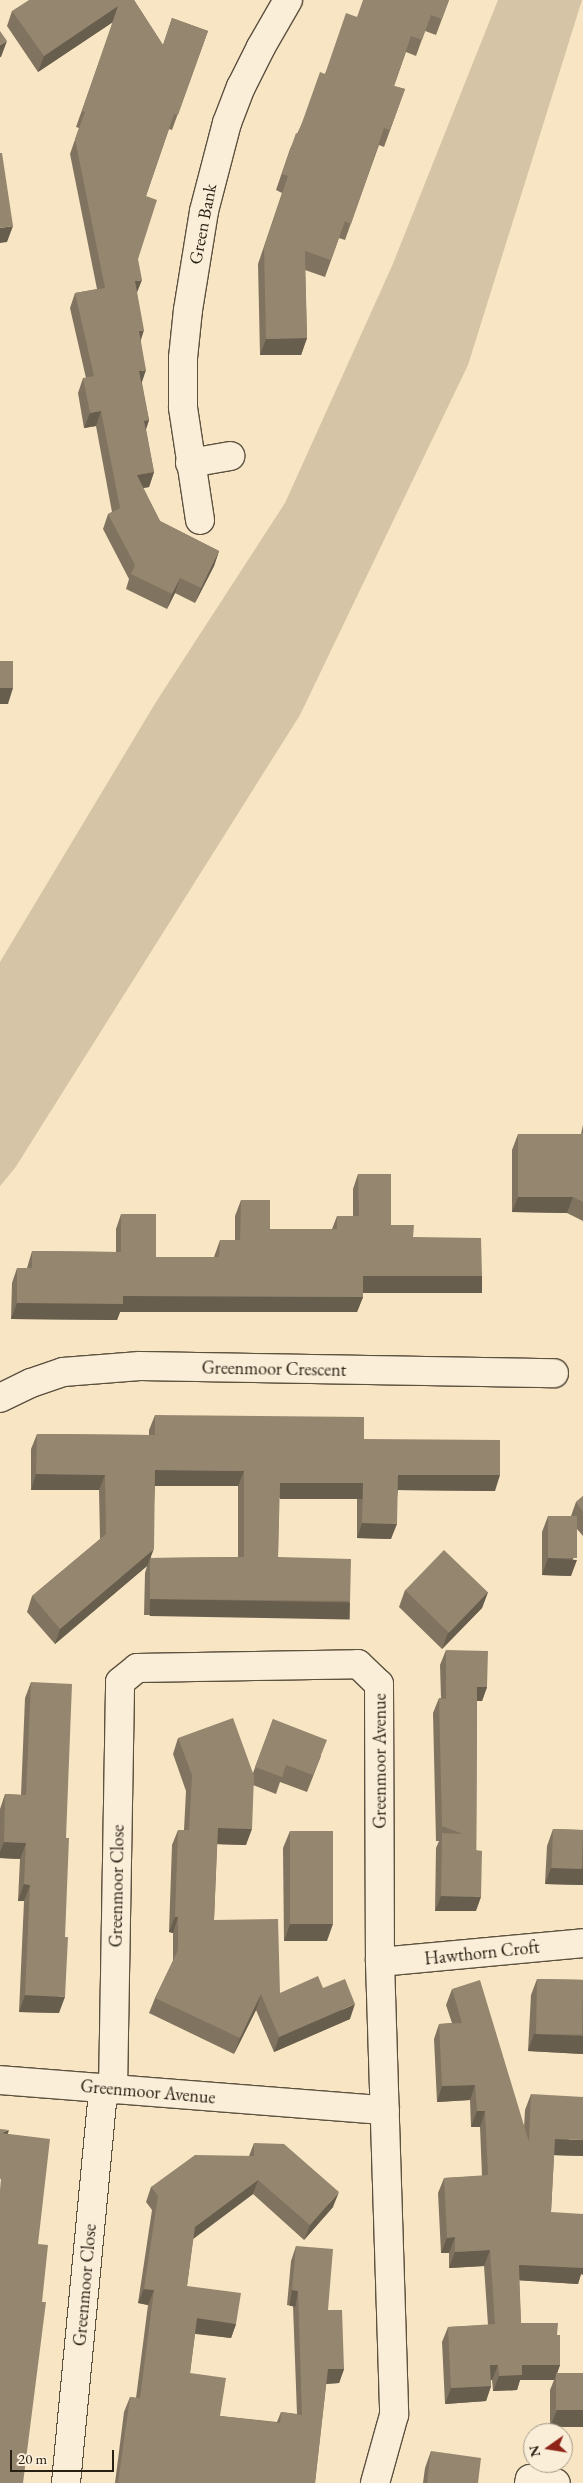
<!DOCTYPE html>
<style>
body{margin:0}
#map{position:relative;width:583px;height:2483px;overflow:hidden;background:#f8e5c3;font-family:"EB Garamond",serif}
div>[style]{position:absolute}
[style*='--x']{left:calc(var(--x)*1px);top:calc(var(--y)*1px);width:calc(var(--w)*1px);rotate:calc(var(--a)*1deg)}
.green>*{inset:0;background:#d5c4a5}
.roads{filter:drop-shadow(1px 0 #5d5140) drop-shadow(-1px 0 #5d5140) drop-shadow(0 1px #5d5140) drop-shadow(0 -1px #5d5140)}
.minor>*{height:28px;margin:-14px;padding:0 14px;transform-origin:14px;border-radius:14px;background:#faeed8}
.wall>*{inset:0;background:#80735f}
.shaded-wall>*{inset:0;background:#685e4e;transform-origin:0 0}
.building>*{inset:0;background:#95866f;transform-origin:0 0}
span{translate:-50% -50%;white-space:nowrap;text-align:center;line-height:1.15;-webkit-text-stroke:4.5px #faeed8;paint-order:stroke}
.street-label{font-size:18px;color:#292014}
.north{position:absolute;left:523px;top:2423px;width:50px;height:50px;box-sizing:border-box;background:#faeed8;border:1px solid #a69c8a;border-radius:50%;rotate:257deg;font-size:14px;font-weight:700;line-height:20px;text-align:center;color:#292014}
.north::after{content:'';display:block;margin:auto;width:18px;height:22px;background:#8f2418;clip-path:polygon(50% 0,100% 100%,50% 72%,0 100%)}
.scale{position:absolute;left:10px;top:2450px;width:104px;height:22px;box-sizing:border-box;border:2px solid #292014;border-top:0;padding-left:6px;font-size:15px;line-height:18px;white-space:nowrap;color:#292014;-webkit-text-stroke:4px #faeed8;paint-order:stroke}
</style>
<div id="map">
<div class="green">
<i style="clip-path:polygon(498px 0,582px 0,468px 365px,300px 715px,15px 1168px,0 1186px,0 962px,156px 702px,285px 503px,392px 266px)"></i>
</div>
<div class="roads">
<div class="minor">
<i style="--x:190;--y:463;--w:41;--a:-9.9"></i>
<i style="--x:200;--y:520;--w:114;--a:-98.6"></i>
<i style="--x:183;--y:407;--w:49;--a:-90"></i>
<i style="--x:183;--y:358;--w:48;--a:-84.1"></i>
<i style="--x:188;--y:310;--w:100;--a:-80.8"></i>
<i style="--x:204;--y:211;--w:91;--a:-75.4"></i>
<i style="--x:227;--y:123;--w:39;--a:-69"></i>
<i style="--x:241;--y:87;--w:45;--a:-63.4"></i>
<i style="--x:261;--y:47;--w:54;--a:-60.1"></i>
<i style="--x:0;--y:1398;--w:34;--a:-26"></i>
<i style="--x:31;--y:1383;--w:34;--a:-19"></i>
<i style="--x:63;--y:1372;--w:77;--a:-4.5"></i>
<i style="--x:140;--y:1366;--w:414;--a:1"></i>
<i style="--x:380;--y:1962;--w:204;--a:-5.3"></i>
<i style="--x:0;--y:2080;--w:386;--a:4.5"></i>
<i style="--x:113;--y:2090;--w:408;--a:-89"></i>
<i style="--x:120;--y:1682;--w:22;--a:-39"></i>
<i style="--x:137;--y:1668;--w:221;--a:-1"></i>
<i style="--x:358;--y:1664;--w:29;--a:44"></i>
<i style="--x:379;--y:1684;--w:278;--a:89.8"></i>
<i style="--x:380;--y:1962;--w:453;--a:88.2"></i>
<i style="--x:394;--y:2415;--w:71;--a:105.6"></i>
<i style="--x:66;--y:2483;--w:397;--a:-84.6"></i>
<i style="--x:529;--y:2483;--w:4;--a:-76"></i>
<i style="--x:530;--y:2479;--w:26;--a:9"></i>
</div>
</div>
<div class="wall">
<i style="clip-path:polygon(134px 0,163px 45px,172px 18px,208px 31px,172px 130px,169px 129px,146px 196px,138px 259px,137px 293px,141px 341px,142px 383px,149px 420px,146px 429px,154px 472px,149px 487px,143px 488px,160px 521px,219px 551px,214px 566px,195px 603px,175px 593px,167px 609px,126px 589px,129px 579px,103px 529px,108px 514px,112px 512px,96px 426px,84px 428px,78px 393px,83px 378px,86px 378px,70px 308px,75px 293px,97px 289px,70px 154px,79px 128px,76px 127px,113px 22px,38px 72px,7px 26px,12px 11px)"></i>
<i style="clip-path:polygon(449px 0,436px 35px,425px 31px,416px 56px,406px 52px,394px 86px,405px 89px,384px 147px,379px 145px,345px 240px,339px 238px,325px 277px,305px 270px,307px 338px,301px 355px,260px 355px,258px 264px,282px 193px,276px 190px,290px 149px,325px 74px,357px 17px)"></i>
<i style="clip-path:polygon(583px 1125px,583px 1221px,567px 1213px,512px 1212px,512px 1150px,518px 1134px,581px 1134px)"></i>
<i style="clip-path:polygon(358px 1174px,391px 1225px,413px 1237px,476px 1292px,363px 1292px,363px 1297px,357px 1312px,120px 1312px,117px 1320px,11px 1319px,12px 1283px,17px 1268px,27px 1268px,32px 1251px,116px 1252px,116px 1229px,121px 1214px,156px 1257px,214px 1257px,220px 1240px,235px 1240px,235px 1216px,241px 1200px,270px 1229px,332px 1229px,337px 1216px,353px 1216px,353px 1189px)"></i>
<i style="clip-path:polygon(evenodd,155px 1415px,364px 1439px,495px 1491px,398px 1490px,391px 1539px,357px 1538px,357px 1498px,279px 1498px,278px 1557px,350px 1601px,345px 1616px,144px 1615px,145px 1573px,147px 1566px,55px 1644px,27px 1612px,32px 1596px,100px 1539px,99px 1490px,31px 1490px,31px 1449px,37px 1434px,149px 1435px,149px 1430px,155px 1415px,155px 1486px,238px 1486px,238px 1557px,151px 1558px,155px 1486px)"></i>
<i style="clip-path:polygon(583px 1496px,583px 1536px,577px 1529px,571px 1576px,542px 1575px,542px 1532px,548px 1516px,571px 1516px,576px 1502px)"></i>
<i style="clip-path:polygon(405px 1590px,488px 1592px,482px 1608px,442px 1649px,399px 1607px)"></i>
<i style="clip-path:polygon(446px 1650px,487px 1687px,482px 1701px,477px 1701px,476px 1911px,435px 1911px,436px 1848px,439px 1841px,436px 1841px,433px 1713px,439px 1698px,441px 1698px,440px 1665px)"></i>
<i style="clip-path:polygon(31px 1682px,66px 1838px,59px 2013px,19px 2012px,24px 1901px,18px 1901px,20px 1859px,0 1858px,0 1809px,5px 1794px,21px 1795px,25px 1698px)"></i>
<i style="clip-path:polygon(273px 1719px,321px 1756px,307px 1792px,280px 1782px,276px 1794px,253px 1785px,246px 1845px,217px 1844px,214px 1920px,280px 1993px,323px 1988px,350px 2019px,274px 2052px,256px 2010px,234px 2054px,149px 2013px,155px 1998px,173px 1961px,173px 1933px,169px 1932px,172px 1845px,178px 1830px,184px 1830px,186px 1791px,173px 1754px,178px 1738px,253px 1773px)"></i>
<i style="clip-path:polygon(553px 1829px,583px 1830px,583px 1885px,545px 1884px,547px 1846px)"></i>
<i style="clip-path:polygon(290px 1831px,327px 1941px,284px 1941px,283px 1848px)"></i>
<i style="clip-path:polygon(537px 1979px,583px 1980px,583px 2054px,528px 2051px,531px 1995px)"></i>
<i style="clip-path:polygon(452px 1989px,524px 2128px,525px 2110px,531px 2094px,583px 2156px,554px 2155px,551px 2212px,581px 2274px,578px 2284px,519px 2280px,521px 2323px,557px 2335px,560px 2365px,557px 2374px,583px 2373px,550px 2427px,550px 2390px,554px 2380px,520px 2380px,517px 2390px,493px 2391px,492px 2380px,491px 2380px,491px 2386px,486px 2401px,445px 2404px,442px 2342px,448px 2327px,488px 2325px,484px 2266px,449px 2268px,449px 2253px,441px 2253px,438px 2193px,444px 2178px,482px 2176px,480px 2127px,471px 2127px,470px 2100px,437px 2102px,434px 2039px,439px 2024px,452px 2023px,446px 2005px)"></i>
<i style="clip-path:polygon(254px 2143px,333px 2207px,304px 2240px,253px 2194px,193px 2239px,187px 2286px,236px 2324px,231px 2338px,195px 2334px,190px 2373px,220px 2416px,277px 2422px,281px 2412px,297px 2414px,293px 2306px,287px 2305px,291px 2261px,296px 2246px,328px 2310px,344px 2369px,339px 2383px,326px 2384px,315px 2483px,115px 2483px,124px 2412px,130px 2397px,136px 2398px,148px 2305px,138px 2303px,152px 2210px,146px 2202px,151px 2187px,249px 2156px)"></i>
<i style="clip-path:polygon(431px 2451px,478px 2483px,423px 2483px,425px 2468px)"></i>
</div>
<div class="shaded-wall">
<i style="clip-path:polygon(118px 6px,113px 22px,38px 72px,44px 56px)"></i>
<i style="clip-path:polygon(7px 41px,1px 57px,0 57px,0 45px)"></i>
<i style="clip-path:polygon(13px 226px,7px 242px,0 243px,0 228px)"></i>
<i style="clip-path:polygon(142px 280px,136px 295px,135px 281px)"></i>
<i style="clip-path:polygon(144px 330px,139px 346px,139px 331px)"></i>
<i style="clip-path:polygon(307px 338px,301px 355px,260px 355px,266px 339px)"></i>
<i style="clip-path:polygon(146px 370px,141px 385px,139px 371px)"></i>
<i style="clip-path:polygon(101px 411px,96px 426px,84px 428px,90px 413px)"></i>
<i style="clip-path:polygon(149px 420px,144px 435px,144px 421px)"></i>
<i style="clip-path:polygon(154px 472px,149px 487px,131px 490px,137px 475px)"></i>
<i style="clip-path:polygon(219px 551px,214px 566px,195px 603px,201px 588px)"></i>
<i style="clip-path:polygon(180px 578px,175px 593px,167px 609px,172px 594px)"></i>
<i style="clip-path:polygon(0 688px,13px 688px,8px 704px,0 704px)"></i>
<i style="clip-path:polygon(518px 1197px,573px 1197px,567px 1213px,512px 1212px)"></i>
<i style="left:363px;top:1276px;width:119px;height:17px"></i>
<i style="clip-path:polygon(123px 1296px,363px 1297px,357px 1312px,120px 1312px,117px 1320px,11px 1319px,17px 1303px)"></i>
<i style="clip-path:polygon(155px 1470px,244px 1471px,238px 1486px,149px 1486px)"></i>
<i style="clip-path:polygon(36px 1474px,105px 1475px,99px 1490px,31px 1490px)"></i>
<i style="clip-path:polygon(398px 1475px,500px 1475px,495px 1491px,392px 1490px)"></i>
<i style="left:280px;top:1483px;width:83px;height:16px"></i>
<i style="clip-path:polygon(362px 1523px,397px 1524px,391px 1539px,357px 1538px)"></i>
<i style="clip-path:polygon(154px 1549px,147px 1566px,55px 1644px,60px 1629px)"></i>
<i style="clip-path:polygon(548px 1558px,577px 1560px,571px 1576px,542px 1575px)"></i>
<i style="clip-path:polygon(488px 1592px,482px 1608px,442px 1649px,448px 1633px)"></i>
<i style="left:150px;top:1599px;width:200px;height:17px;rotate:1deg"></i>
<i style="clip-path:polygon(477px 1687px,487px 1687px,482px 1701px,472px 1701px)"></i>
<i style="clip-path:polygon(218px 1828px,252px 1829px,246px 1845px,212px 1844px)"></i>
<i style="clip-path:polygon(4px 1842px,26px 1843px,20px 1859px,0 1858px,0 1852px)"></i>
<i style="clip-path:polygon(551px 1868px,583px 1868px,583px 1885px,545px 1884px)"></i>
<i style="clip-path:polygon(24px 1884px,30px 1885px,24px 1901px,18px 1901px)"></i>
<i style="clip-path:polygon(441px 1896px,481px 1897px,476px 1911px,435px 1911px)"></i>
<i style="clip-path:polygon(175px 1917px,178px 1917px,173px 1933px,169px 1932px)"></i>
<i style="clip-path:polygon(290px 1924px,333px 1924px,327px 1941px,284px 1941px)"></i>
<i style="clip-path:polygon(261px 1994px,256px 2010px,234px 2054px,240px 2038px)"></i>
<i style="clip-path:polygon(25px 1995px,65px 1997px,59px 2013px,19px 2012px)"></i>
<i style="clip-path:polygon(355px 2004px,350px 2019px,274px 2052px,279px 2037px)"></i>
<i style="clip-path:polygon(534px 2034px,583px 2036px,583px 2054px,528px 2051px)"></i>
<i style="clip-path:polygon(475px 2085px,470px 2100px,437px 2102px,442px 2086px)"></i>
<i style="clip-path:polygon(477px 2111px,485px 2111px,480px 2127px,471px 2127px)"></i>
<i style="clip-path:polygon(9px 2130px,4px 2146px,1px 2133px)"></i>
<i style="clip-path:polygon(555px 2139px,583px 2140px,583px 2156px,549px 2155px)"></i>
<i style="clip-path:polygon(258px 2180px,253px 2194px,189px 2242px,195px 2227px)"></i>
<i style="clip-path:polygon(339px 2192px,333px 2207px,304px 2240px,310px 2225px)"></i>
<i style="clip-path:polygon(455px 2237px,449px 2253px,441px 2253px,447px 2238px)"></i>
<i style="clip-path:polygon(490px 2250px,484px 2266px,449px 2268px,455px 2252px)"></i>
<i style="clip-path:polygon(583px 2262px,583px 2275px,581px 2274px,578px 2284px,513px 2280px,519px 2265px)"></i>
<i style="clip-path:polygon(144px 2289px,154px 2290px,148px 2305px,138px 2303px)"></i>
<i style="left:292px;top:2290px;width:6px;height:16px;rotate:9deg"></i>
<i style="clip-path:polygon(197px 2318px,236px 2324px,231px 2338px,192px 2333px)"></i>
<i style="clip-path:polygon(490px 2365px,498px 2365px,492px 2380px,484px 2380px)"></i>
<i style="clip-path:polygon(522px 2365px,560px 2365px,554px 2380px,520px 2380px,517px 2390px,493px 2391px,499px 2376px)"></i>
<i style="clip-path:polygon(328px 2369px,344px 2369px,339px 2383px,323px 2384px)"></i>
<i style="clip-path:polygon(491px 2386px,486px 2401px,445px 2404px,451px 2388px)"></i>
<i style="clip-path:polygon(557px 2410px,583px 2410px,583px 2427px,550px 2427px)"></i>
</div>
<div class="building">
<i style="clip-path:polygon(29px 0,134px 0,163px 45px,172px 18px,208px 31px,178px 115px,174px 114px,146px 196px,157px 200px,138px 259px,142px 280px,135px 281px,144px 330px,139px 331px,146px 370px,139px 371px,149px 420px,144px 421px,154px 472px,137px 475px,160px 521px,219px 551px,201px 588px,180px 578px,172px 594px,131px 574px,135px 565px,108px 514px,120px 508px,101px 411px,90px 413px,83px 378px,94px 376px,75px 293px,105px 288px,75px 139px,85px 112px,82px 111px,118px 6px,44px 56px,12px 11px)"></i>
<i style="clip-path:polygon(363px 0,449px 0,442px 19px,431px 15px,422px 40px,411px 36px,394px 86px,405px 89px,390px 130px,384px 128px,351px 224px,345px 221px,331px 260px,305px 251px,307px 338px,266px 339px,264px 248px,288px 176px,282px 174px,296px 133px,298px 134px,320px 72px,325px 74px,346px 13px,357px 17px)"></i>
<i style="clip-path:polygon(0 31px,7px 41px,0 45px)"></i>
<i style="clip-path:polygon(0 153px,2px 153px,13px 226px,0 228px)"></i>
<i style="left:0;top:661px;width:13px;height:27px"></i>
<i style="clip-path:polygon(583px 1132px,583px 1202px,573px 1197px,518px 1197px,518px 1134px,582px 1134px)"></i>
<i style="clip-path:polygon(358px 1174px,391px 1174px,391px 1225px,414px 1225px,413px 1237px,481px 1238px,482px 1276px,363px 1276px,363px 1297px,123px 1296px,123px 1304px,17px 1303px,17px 1268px,32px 1268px,32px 1251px,121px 1252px,121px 1214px,156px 1214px,156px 1257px,219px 1257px,220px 1240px,240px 1240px,241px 1200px,270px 1200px,270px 1229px,337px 1229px,337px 1216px,359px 1216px)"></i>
<i style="clip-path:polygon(155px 1415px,364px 1417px,364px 1439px,500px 1440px,500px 1475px,398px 1475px,397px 1524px,362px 1523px,363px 1483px,280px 1483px,278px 1557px,351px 1559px,350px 1601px,150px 1599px,150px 1558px,244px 1557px,244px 1471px,155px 1470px,154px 1549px,60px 1629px,32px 1596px,106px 1534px,105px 1475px,36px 1474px,37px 1434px,155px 1435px)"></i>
<i style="clip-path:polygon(583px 1496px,583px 1512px,576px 1502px)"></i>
<i style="left:548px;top:1516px;width:29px;height:42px"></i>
<i style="left:444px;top:1550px;width:61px;height:56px;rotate:44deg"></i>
<i style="clip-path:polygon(446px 1650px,488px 1651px,487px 1687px,477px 1687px,476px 1850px,482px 1851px,481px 1897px,441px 1896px,442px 1833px,463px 1834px,442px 1826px,439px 1698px,446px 1699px)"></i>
<i style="clip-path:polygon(31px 1682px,72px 1684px,66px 1838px,69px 1838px,65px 1937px,68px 1937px,65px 1997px,25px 1995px,30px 1885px,24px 1884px,26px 1843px,4px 1842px,5px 1794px,26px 1795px)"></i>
<i style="clip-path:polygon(233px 1718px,254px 1776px,252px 1829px,218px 1828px,214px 1920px,278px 1919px,280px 1993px,318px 1976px,323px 1988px,345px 1979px,355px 2004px,279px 2037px,261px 1994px,240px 2038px,155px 1998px,178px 1950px,178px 1917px,175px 1917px,178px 1830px,189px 1830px,192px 1775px,178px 1738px)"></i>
<i style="clip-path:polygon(273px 1719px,327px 1740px,313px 1775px,286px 1765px,282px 1777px,255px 1767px)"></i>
<i style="left:553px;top:1829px;width:30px;height:39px;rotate:2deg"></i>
<i style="left:290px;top:1831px;width:43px;height:93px"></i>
<i style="left:537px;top:1979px;width:46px;height:55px;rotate:1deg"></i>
<i style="clip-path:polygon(480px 1980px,529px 2142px,531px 2094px,583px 2097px,583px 2140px,555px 2139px,551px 2212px,583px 2214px,583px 2268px,519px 2265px,521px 2323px,558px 2323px,557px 2335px,560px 2335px,560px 2365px,522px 2365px,522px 2375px,499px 2376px,498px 2365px,490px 2365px,491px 2386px,451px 2388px,448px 2327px,495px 2324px,490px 2250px,455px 2252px,455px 2237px,447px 2238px,444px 2178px,488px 2175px,485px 2111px,477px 2111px,475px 2085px,442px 2086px,439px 2024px,462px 2023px,452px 1989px)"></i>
<i style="clip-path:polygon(0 2129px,9px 2130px,1px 2133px,50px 2139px,38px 2244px,48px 2245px,42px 2302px,46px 2302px,23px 2483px,0 2483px,0 2190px,1px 2179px,0 2179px)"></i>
<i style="clip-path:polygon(254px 2143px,284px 2144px,339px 2192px,310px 2225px,258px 2180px,195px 2227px,187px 2286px,241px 2293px,236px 2324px,197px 2318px,190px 2373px,226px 2378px,220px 2416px,280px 2423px,281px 2412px,302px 2415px,298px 2291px,292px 2290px,296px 2246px,333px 2249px,328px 2310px,342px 2310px,344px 2369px,328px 2369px,315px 2483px,118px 2483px,130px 2397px,140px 2398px,154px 2290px,144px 2289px,158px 2196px,151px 2187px,195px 2155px,254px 2156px)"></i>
<i style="left:583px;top:2373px;width:37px;height:27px;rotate:90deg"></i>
<i style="clip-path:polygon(431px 2451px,481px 2458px,478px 2483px,427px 2483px)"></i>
</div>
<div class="street-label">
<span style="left:203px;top:224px;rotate:-79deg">Green Bank</span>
<span style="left:274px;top:1369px;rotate:1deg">Greenmoor Crescent</span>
<span style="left:380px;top:1761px;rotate:-90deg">Greenmoor Avenue</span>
<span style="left:117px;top:1886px;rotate:-89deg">Greenmoor Close</span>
<span style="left:482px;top:1953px;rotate:-6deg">Hawthorn Croft</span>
<span style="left:148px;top:2092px;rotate:5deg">Greenmoor Avenue</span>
<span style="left:85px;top:2285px;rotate:-85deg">Greenmoor Close</span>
</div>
<div class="north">N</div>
<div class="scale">20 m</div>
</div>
